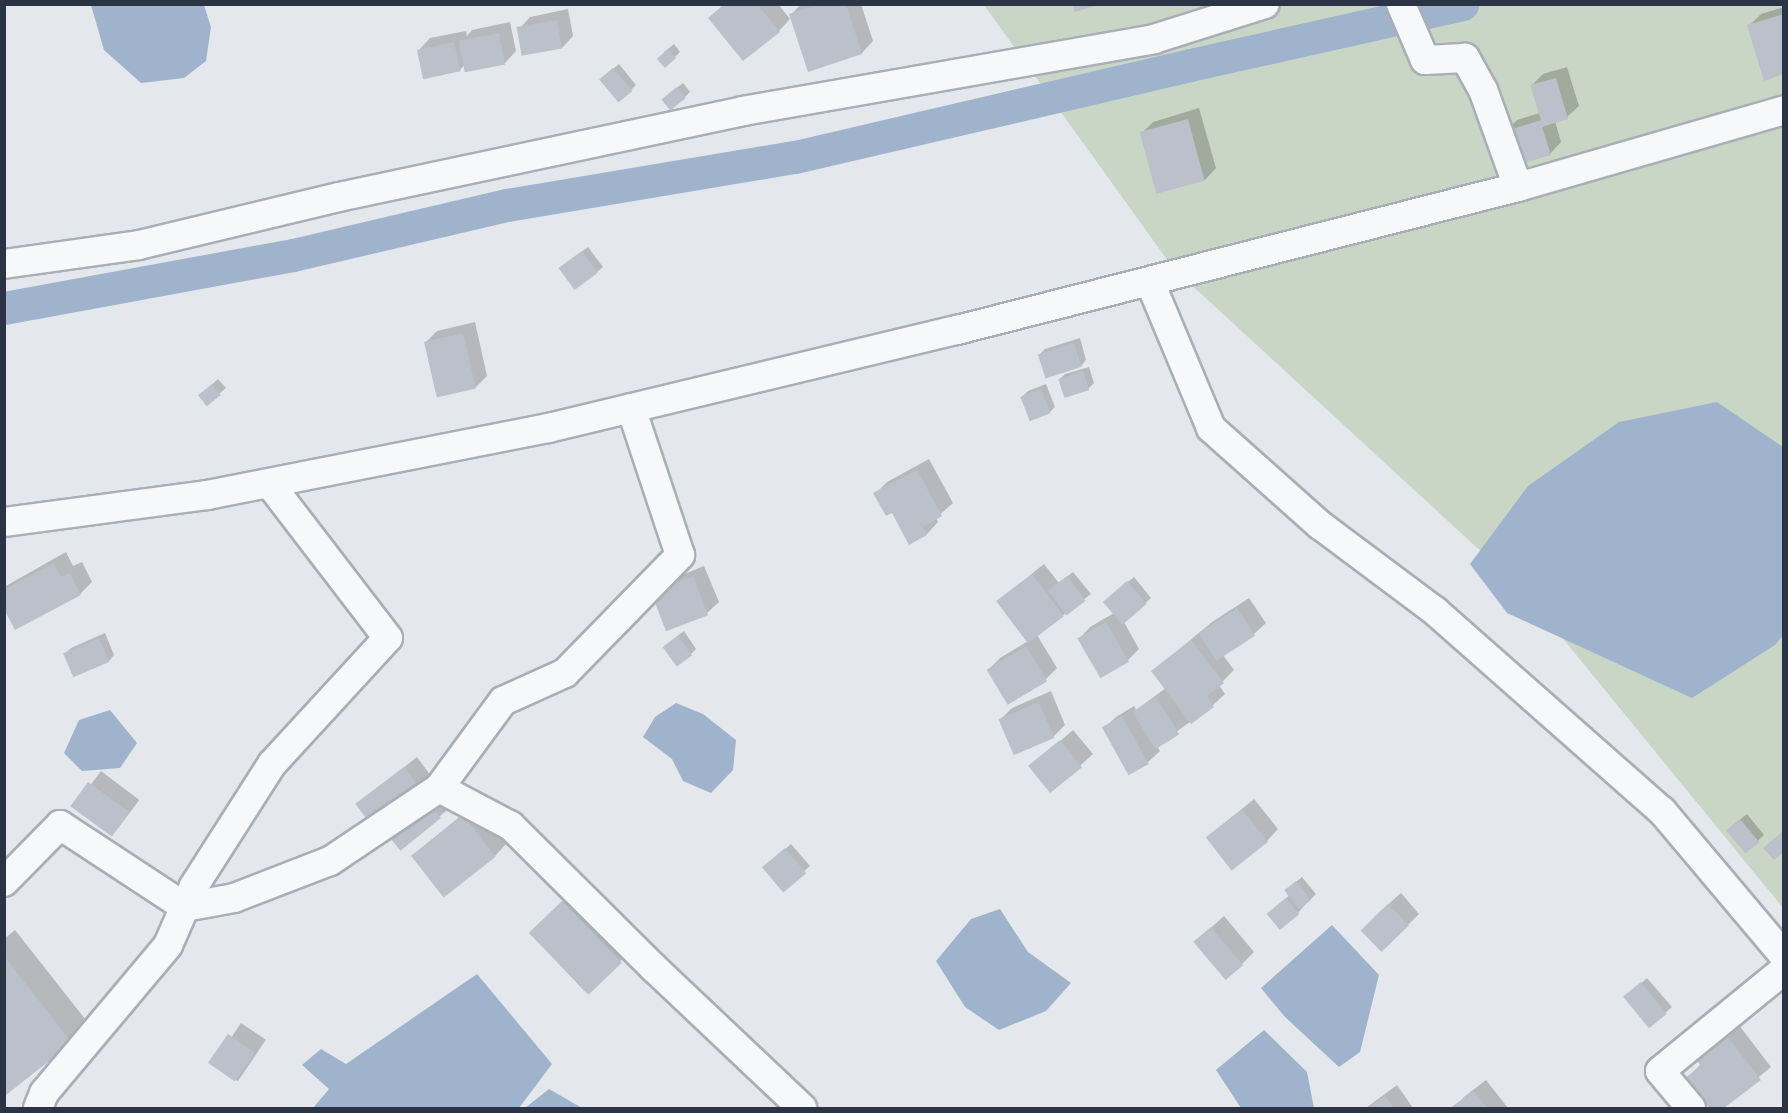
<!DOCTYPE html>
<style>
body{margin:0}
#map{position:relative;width:1788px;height:1113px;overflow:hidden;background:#e4e7ec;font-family:Lato,sans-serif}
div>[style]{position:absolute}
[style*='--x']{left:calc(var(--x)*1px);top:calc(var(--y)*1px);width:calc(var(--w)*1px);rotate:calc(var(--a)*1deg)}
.green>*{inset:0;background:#c9d6c5}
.water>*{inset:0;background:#9fb4cc}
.shadow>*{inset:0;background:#0003;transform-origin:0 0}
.canal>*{height:33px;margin:-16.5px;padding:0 16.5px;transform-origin:16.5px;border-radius:16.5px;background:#9fb4cc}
.building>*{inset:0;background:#bbc0ca;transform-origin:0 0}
.roads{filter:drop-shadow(2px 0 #a9aeb7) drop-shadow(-2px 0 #a9aeb7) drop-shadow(0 2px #a9aeb7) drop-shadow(0 -2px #a9aeb7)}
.minor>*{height:28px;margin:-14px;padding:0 14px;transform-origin:14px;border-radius:14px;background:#f7f8fa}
span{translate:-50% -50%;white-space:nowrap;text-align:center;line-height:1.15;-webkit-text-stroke:4.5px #f4f6f9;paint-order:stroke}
.frame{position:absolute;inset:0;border:6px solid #2b3445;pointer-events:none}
</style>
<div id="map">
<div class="green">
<i style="clip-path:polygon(984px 5px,1783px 5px,1783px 908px,1524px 591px,1173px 268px)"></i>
</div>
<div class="water">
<i style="clip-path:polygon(91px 5px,204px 5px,211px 27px,206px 61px,184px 78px,141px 83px,104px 50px)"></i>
<i style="clip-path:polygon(1717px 402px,1783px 447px,1784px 634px,1775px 645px,1692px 698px,1507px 613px,1470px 564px,1528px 486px,1619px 422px)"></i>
<i style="clip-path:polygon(676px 703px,703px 714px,736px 740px,733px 770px,711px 793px,683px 781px,672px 759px,643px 737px,655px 717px)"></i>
<i style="clip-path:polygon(110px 710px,137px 743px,120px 768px,82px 771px,64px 753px,79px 720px)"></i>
<i style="clip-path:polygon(1000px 909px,1028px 952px,1071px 983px,1046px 1011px,999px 1030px,965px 1007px,936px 961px,971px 919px)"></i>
<i style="clip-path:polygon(1332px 925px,1379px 975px,1360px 1052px,1339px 1067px,1285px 1017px,1261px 988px)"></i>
<i style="clip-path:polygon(477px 974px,552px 1064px,519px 1108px,313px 1108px,329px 1089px,302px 1065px,321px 1049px,346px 1064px)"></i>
<i style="clip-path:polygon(1264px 1030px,1307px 1072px,1314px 1108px,1241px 1108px,1216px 1070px)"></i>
<i style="clip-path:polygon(549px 1089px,582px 1108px,525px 1108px)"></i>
</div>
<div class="shadow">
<i style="clip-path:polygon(724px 4px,778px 4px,790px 19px,779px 31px,710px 18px)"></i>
<i style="clip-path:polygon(801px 4px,861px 4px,873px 41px,862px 53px,791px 15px)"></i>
<i style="clip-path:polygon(1784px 7px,1784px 73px,1749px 26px,1761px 14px)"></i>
<i style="clip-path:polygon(568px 9px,573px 36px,562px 48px,519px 29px,530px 17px)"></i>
<i style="clip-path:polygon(510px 22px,516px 51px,505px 63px,465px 64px,460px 70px,419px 50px,430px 38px,466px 31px,467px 36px,472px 30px)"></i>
<i style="clip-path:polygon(674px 44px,680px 52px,675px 57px,664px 52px)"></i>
<i style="clip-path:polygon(619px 64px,636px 85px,631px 90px,607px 74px)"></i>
<i style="clip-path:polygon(1567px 67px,1579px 106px,1567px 117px,1555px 121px,1561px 142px,1550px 154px,1505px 132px,1517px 120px,1540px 113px,1531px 86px,1543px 74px)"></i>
<i style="clip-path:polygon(683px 83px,690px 92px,685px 97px,669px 94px)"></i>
<i style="clip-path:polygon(1199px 108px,1216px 168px,1205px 180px,1141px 134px,1153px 122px)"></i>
<i style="clip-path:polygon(588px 247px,603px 267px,597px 272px,566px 263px)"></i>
<i style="clip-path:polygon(475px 322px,487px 376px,475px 388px,426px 342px,437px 331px)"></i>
<i style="clip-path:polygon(1080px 338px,1086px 360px,1081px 366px,1039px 355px,1045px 349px)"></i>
<i style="clip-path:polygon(1089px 367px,1094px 383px,1088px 389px,1059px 380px,1065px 374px)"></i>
<i style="clip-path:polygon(218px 379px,226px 388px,207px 404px,206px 390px)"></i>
<i style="clip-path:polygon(1046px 384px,1055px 407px,1050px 412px,1022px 397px,1028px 391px)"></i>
<i style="clip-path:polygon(929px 459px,953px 503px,936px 518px,938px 522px,927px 534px,910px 543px,892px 511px,875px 494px,887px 482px)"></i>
<i style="clip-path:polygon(66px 552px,73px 566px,82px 562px,92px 582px,80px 594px,15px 628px,4px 608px,4px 587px)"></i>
<i style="clip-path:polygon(1044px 564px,1059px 583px,1073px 572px,1091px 594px,1037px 635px,1057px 668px,1046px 679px,988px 670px,1000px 658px,1028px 641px,998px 601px)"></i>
<i style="clip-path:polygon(704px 566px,719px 602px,707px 613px,669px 629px,665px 582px)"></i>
<i style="clip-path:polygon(1134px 577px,1151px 598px,1124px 622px,1139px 649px,1128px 660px,1079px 639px,1090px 627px,1114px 613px,1110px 596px)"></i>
<i style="clip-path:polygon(1249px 598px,1266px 623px,1254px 634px,1223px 655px,1234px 670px,1219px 685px,1225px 694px,1213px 705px,1157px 746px,1160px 751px,1148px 762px,1104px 728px,1116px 717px,1134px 706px,1136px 710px,1166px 688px,1153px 671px,1212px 622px)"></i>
<i style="clip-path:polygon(684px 631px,696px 649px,691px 654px,664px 646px)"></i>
<i style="clip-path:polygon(105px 633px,114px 655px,109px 661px,75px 675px,65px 654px,71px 648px)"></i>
<i style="clip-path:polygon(1051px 691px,1065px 725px,1053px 737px,1000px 720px,1012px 708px)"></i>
<i style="clip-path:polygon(1073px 730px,1093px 754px,1052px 791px,1043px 756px)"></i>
<i style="clip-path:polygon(417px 757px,431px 776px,419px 787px,358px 804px)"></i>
<i style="left:101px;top:771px;width:48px;height:45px;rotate:37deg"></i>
<i style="clip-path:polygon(440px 790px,452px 806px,400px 849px)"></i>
<i style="clip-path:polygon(1254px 799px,1278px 829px,1267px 841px,1208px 837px)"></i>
<i style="clip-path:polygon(475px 804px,506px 844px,495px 856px,413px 855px)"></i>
<i style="clip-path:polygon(1747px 814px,1764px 835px,1746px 852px,1733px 825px)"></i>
<i style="clip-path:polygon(791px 844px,810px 866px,783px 890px,769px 863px)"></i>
<i style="clip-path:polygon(1302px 877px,1316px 894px,1303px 907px,1298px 913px,1274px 908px,1290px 895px,1292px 885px)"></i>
<i style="left:575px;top:890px;width:83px;height:62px;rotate:47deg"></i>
<i style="clip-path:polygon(1401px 893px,1419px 914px,1408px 925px,1374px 917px)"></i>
<i style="clip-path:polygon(1224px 916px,1254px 952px,1242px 964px,1195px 942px)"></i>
<i style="clip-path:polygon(15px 930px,89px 1024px,72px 1042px,4px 1090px,4px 939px)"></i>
<i style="clip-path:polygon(1647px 978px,1672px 1007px,1650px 1026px,1631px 992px)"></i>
<i style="clip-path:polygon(1735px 1020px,1771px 1067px,1721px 1108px,1711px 1108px,1687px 1078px,1701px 1064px)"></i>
<i style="left:241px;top:1023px;width:30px;height:50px;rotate:34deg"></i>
<i style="clip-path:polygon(1486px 1080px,1508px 1108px,1453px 1108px,1464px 1097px)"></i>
<i style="clip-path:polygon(1397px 1085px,1413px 1108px,1366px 1108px)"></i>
</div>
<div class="canal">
<i style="--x:4;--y:308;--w:294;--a:-10.4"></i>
<i style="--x:293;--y:255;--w:220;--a:-13.2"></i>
<i style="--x:507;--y:205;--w:292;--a:-9.5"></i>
<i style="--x:795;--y:157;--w:406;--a:-13.1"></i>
<i style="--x:1190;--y:65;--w:279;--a:-12.6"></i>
</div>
<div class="building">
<i style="clip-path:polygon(725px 4px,757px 4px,780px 32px,743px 61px,708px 18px)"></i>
<i style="clip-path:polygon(819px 4px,846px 4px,862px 54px,808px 72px,789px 14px)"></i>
<i style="clip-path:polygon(1072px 4px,1098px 4px,1098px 5px,1075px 12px)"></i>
<i style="clip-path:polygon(1784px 14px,1784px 74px,1764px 81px,1747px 25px)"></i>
<i style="left:557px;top:20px;width:29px;height:41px;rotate:80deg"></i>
<i style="left:499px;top:33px;width:32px;height:41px;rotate:79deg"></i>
<i style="left:454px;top:42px;width:30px;height:38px;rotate:78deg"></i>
<i style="left:668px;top:49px;width:12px;height:15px;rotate:48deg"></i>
<i style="left:613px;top:68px;width:30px;height:18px;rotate:50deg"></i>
<i style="clip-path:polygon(1556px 78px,1568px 119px,1542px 127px,1551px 155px,1514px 166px,1503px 132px,1541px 120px,1530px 85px)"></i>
<i style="left:677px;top:87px;width:14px;height:20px;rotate:51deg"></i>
<i style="left:1188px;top:119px;width:64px;height:50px;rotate:75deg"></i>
<i style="left:582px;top:251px;width:27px;height:29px;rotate:54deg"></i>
<i style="left:463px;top:333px;width:57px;height:40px;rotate:77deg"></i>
<i style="left:1074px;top:343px;width:25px;height:38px;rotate:72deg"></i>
<i style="left:1083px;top:371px;width:20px;height:26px;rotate:72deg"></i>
<i style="left:212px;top:384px;width:14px;height:18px;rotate:51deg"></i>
<i style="left:1041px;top:389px;width:26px;height:22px;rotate:69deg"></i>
<i style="clip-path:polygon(917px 470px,942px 516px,923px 527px,927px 535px,909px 545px,892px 513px,886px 516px,873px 493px)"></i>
<i style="clip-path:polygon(54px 563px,61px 577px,70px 573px,81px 595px,15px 630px,5px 611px,5px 589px)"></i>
<i style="left:1032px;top:574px;width:53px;height:45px;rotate:53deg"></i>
<i style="left:693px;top:576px;width:42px;height:45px;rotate:69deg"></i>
<i style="left:1067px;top:576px;width:31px;height:24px;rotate:53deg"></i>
<i style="left:1127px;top:581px;width:30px;height:32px;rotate:49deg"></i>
<i style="left:1237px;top:608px;width:33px;height:46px;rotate:57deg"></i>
<i style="left:1106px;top:622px;width:46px;height:33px;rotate:60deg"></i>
<i style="left:678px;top:636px;width:24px;height:19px;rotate:54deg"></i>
<i style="left:99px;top:638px;width:26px;height:39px;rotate:67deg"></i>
<i style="clip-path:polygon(1191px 640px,1224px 683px,1207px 696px,1214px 707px,1191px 724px,1151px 671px)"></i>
<i style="left:1026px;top:646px;width:41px;height:46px;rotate:59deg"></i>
<i style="left:1156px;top:697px;width:44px;height:28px;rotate:58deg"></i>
<i style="left:1039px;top:702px;width:39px;height:44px;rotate:67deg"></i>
<i style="left:1122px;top:716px;width:55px;height:23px;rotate:61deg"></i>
<i style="left:1060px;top:740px;width:35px;height:41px;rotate:51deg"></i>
<i style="left:404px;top:767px;width:26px;height:61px;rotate:53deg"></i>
<i style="left:88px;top:782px;width:51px;height:30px;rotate:36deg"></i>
<i style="left:427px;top:801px;width:22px;height:52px;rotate:51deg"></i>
<i style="left:1242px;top:809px;width:42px;height:46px;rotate:52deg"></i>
<i style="left:463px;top:815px;width:53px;height:66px;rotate:52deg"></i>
<i style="left:1740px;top:819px;width:30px;height:18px;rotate:50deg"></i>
<i style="clip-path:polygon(1784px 830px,1784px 852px,1774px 860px,1763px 848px)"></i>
<i style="left:785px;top:848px;width:33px;height:30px;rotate:50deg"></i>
<i style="left:1296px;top:881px;width:24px;height:15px;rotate:52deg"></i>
<i style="left:1286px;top:898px;width:21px;height:25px;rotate:51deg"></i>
<i style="left:562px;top:901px;width:86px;height:46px;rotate:46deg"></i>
<i style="left:1388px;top:904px;width:30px;height:38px;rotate:46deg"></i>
<i style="left:1211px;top:927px;width:50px;height:23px;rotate:50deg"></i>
<i style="clip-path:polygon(4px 956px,72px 1043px,6px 1095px,4px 1093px)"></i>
<i style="left:1641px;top:982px;width:41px;height:23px;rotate:51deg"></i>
<i style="clip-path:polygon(1722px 1030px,1761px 1080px,1724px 1108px,1709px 1108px,1685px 1078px,1701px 1066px,1692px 1054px)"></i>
<i style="left:228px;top:1034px;width:33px;height:35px;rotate:35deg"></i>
<i style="clip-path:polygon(1474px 1091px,1487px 1108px,1450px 1108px)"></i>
<i style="clip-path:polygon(1385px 1096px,1394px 1108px,1368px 1108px)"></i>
</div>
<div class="roads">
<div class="minor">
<i style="--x:1518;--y:187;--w:277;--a:-16.1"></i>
<i style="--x:4;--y:264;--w:136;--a:-8"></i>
<i style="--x:139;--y:245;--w:206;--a:-13.5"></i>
<i style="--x:339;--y:197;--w:413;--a:-12"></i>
<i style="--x:743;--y:111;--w:417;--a:-9.9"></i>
<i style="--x:1154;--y:39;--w:116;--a:-17.5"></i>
<i style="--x:1150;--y:282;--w:158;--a:67.3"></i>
<i style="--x:1211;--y:428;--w:146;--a:41.7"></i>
<i style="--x:1320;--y:525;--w:144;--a:36.8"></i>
<i style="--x:1435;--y:611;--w:303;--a:41.4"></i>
<i style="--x:1662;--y:811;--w:189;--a:49.9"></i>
<i style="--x:4;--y:522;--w:205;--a:-7.6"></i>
<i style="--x:207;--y:495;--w:348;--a:-11.1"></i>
<i style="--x:548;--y:428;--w:421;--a:-13.5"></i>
<i style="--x:957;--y:330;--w:579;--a:-14.3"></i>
<i style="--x:1518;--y:187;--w:103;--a:-109.8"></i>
<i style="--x:1483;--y:90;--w:37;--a:-119"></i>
<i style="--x:1465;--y:58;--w:40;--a:177.1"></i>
<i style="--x:1425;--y:60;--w:61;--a:-113.2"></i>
<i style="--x:439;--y:788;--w:81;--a:27.8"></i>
<i style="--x:511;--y:826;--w:202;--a:44.8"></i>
<i style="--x:654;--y:968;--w:204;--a:43.4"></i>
<i style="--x:4;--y:882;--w:80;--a:-45.5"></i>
<i style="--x:60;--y:825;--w:149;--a:33.3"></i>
<i style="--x:185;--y:907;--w:50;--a:-10.4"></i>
<i style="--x:234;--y:898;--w:103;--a:-21.1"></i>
<i style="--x:330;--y:861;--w:131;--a:-33.8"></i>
<i style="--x:439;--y:788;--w:108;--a:-53.7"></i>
<i style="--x:503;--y:701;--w:68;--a:-24.3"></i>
<i style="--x:565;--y:673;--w:165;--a:-45.7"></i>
<i style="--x:680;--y:555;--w:155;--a:-108.4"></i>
<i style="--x:38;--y:1108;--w:16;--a:-68"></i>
<i style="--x:44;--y:1093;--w:193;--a:-50"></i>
<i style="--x:168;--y:945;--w:64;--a:-66.2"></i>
<i style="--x:194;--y:886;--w:145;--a:-57.4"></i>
<i style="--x:272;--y:764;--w:171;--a:-47.4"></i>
<i style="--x:388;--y:638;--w:195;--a:-127.5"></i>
<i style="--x:1691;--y:1108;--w:48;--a:-130"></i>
<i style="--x:1660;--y:1071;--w:160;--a:-39.2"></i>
</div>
</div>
<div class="frame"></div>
</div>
